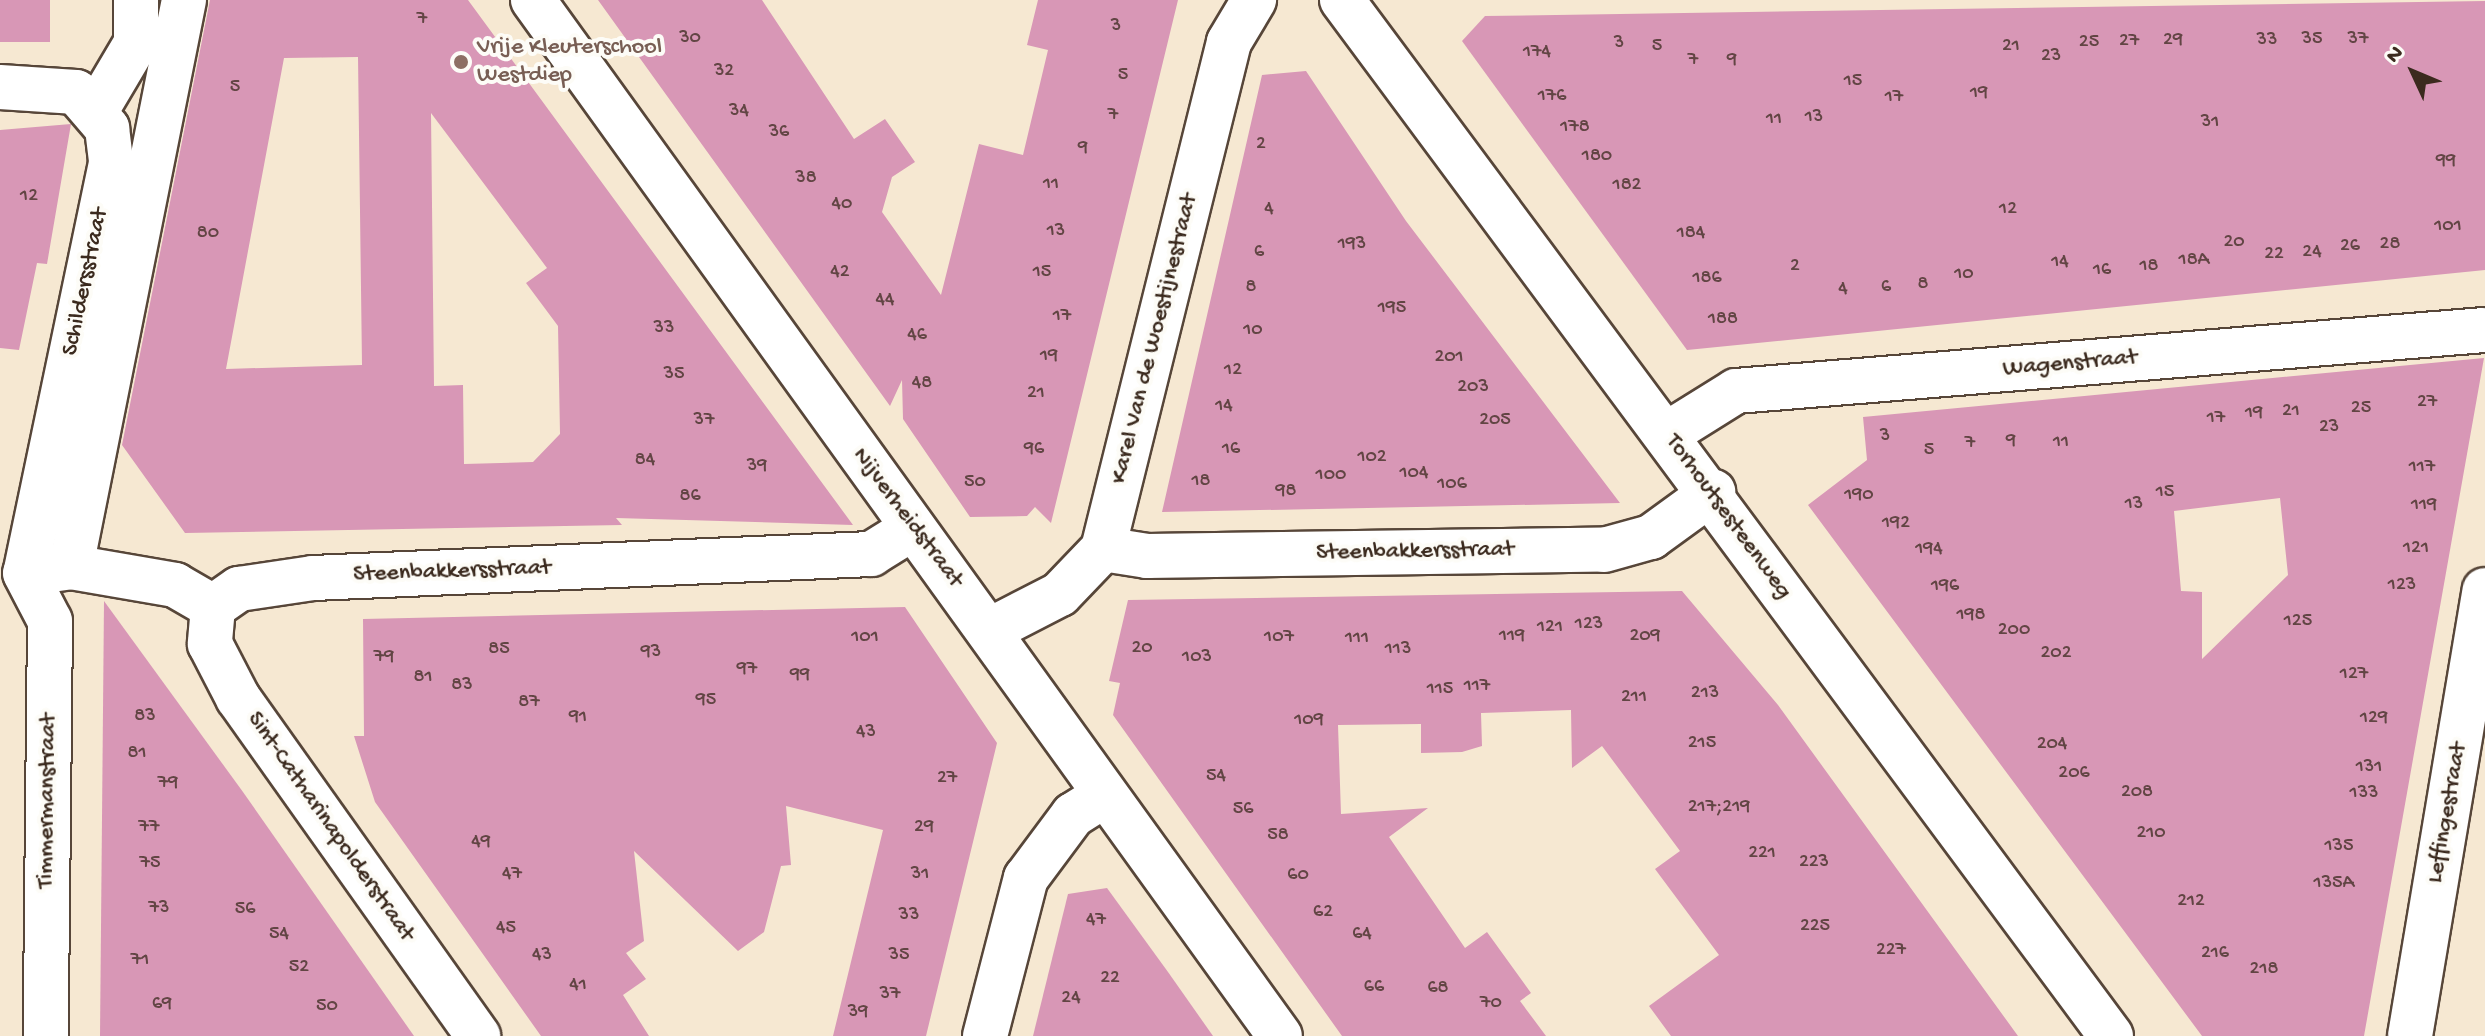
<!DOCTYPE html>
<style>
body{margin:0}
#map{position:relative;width:2485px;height:1036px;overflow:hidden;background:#f6e8d2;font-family:"Gochi Hand",sans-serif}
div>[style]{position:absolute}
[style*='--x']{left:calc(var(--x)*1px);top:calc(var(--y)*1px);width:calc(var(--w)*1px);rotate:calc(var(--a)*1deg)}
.building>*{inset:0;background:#d897b6;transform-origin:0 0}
.roads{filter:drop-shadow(2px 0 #574639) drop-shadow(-2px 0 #574639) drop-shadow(0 2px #574639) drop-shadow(0 -2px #574639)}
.minor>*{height:44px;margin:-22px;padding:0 22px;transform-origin:22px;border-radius:22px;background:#fff}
.dots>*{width:22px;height:22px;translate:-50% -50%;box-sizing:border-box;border:4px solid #fdfcf7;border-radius:50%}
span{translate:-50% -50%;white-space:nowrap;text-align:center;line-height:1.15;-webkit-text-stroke:8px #fdfcf7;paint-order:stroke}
.number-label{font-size:20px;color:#624544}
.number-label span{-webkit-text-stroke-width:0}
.education-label{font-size:24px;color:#785e54}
.left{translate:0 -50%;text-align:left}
.street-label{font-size:24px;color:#3b2a1e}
.north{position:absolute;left:2373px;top:32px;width:80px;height:80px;-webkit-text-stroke:6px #fdfcf7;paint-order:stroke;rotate:314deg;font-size:22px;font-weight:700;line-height:32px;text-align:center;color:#3b2a1e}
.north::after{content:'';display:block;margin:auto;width:28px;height:36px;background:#3b2a1e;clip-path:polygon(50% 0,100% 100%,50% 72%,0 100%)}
</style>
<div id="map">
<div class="building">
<i style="left:0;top:0;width:50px;height:42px"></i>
<i style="clip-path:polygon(evenodd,210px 0,468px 0,853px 525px,616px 518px,622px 525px,185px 533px,122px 445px,210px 0,358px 57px,362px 365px,226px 369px,284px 58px,358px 57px,210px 0,431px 113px,547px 268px,526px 283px,558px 326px,560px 434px,533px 462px,464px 464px,463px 385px,434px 386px,431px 113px)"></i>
<i style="clip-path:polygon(598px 0,762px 0,854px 139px,885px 119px,915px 162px,892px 177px,882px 212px,941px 295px,979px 144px,1023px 155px,1048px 50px,1027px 45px,1038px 0,1178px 0,1051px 523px,1035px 507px,1027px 516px,970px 517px,903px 419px,902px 380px,890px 406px)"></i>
<i style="clip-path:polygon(2485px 1px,2485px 270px,1687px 350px,1462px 41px,1485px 16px)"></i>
<i style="clip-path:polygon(1306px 71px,1406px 221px,1620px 503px,1162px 512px,1262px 75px)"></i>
<i style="clip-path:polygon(71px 124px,47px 264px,37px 263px,19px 350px,0 348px,0 130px)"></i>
<i style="clip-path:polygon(evenodd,2484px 358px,2364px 1036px,2202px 1036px,1808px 505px,1867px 460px,1863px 417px,2484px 358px,2280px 498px,2288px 575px,2202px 659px,2202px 592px,2181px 591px,2174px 511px,2280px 498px)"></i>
<i style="clip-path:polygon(1682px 591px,1778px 705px,2018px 1036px,1671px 1036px,1649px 1006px,1719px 955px,1655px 869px,1680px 851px,1602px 746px,1572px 768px,1571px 710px,1481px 713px,1482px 746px,1462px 752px,1421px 753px,1421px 724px,1338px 725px,1341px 814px,1428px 808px,1389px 837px,1465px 948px,1487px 932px,1531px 993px,1520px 1001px,1546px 1036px,1342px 1036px,1113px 715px,1120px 683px,1109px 681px,1128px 600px)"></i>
<i style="clip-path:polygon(104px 601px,243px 792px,414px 1036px,100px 1036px)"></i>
<i style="clip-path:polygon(905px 607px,997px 743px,926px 1036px,833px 1036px,883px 830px,786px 806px,791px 865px,781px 866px,764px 932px,738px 951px,634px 851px,644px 941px,626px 953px,646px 979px,623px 995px,649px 1036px,541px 1036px,375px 802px,354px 736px,364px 736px,363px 619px)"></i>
<i style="clip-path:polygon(1107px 888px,1168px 972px,1213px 1036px,1033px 1036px,1068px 894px)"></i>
</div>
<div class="roads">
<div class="minor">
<i style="--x:533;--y:0;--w:1277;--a:54.21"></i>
<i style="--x:1342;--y:0;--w:1290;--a:53.41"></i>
<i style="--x:0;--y:87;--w:76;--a:3.8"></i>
<i style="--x:76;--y:92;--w:48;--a:49.3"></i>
<i style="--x:107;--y:128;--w:35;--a:83"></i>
<i style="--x:111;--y:163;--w:419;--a:101.8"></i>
<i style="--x:97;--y:109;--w:77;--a:-59.4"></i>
<i style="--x:136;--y:43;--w:43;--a:-90"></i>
<i style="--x:1667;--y:434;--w:81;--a:-31.9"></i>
<i style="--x:1736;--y:391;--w:751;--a:-4.66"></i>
<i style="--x:1103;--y:549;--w:45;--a:9"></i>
<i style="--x:1147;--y:556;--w:457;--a:-0.8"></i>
<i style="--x:1604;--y:550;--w:49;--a:-15.5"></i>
<i style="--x:1651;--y:537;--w:77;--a:-36"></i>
<i style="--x:71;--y:567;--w:578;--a:-78.73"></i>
<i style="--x:44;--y:571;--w:27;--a:-8"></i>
<i style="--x:71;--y:567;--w:106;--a:9.8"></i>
<i style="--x:175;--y:585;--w:44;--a:30.1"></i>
<i style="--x:25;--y:573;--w:54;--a:62.5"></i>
<i style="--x:50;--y:621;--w:415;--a:90.6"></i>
<i style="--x:213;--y:607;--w:32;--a:-35"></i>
<i style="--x:239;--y:589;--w:75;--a:-8.5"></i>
<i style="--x:313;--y:578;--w:559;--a:-2.46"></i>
<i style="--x:871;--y:554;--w:49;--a:-31.8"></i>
<i style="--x:213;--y:607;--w:37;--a:95"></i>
<i style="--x:210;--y:644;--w:61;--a:62.6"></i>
<i style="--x:238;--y:698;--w:415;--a:54.6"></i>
<i style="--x:992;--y:629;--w:76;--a:-27.2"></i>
<i style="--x:1060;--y:594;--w:62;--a:-46.3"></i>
<i style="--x:1103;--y:549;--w:522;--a:-76.04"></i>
<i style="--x:1229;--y:42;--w:49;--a:-59.2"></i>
<i style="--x:985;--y:1036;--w:163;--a:-75.5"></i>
<i style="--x:1026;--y:878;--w:79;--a:-53.3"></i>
<i style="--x:1073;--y:815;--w:36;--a:-32"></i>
<i style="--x:2410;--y:1036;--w:452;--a:-80.5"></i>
</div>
</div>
<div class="dots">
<i style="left:461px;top:62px;background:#8d6e63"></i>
</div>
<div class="number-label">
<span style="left:422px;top:19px">7</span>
<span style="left:1116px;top:26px">3</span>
<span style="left:690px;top:38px">30</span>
<span style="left:2312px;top:39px">35</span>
<span style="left:2358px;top:39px">37</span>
<span style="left:2173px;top:40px">29</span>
<span style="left:2267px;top:40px">33</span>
<span style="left:2129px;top:41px">27</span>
<span style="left:2089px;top:42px">25</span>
<span style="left:1619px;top:43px">3</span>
<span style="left:1657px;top:46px">5</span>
<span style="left:2011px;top:46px">21</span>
<span style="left:1537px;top:52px">174</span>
<span style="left:2051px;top:56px">23</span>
<span style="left:1693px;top:60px">7</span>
<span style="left:1732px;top:60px">9</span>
<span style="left:724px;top:71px">32</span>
<span style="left:1123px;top:75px">5</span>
<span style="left:1853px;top:81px">15</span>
<span style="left:235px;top:87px">5</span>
<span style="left:1979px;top:93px">19</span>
<span style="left:1552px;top:96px">176</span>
<span style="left:1894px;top:97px">17</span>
<span style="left:739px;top:111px">34</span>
<span style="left:1113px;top:115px">7</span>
<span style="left:1814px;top:117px">13</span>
<span style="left:1774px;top:119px">11</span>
<span style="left:2210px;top:122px">31</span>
<span style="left:1575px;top:127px">178</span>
<span style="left:779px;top:132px">36</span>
<span style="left:1261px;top:144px">2</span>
<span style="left:1083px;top:148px">9</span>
<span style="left:1597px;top:156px">180</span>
<span style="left:2446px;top:161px">99</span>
<span style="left:806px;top:178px">38</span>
<span style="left:1051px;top:184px">11</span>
<span style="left:1627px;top:185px">182</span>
<span style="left:29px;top:196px">12</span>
<span style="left:842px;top:204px">40</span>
<span style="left:1269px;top:209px">4</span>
<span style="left:2008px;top:209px">12</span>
<span style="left:2448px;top:226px">101</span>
<span style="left:1056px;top:231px">13</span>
<span style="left:208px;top:233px">80</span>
<span style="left:1691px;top:233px">184</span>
<span style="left:2234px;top:242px">20</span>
<span style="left:1352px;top:244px">193</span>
<span style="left:2390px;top:244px">28</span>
<span style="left:2350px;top:246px">26</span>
<span style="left:1259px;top:252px">6</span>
<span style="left:2312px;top:252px">24</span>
<span style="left:2274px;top:254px">22</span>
<span style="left:2194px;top:260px">18A</span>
<span style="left:2060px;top:262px">14</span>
<span style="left:1795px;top:266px">2</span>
<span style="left:2149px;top:266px">18</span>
<span style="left:2102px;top:270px">16</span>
<span style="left:840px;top:272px">42</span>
<span style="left:1042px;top:272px">15</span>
<span style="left:1964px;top:274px">10</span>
<span style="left:1707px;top:278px">186</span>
<span style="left:1923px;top:284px">8</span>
<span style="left:1251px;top:287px">8</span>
<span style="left:1886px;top:287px">6</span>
<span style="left:1843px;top:289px">4</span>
<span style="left:885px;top:300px">44</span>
<span style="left:1392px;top:308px">195</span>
<span style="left:1062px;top:316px">17</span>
<span style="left:1723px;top:319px">188</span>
<span style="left:664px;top:328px">33</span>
<span style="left:1253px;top:330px">10</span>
<span style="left:917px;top:335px">46</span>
<span style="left:1049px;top:356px">19</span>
<span style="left:1449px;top:357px">201</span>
<span style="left:1233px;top:370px">12</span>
<span style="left:674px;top:374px">35</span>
<span style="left:922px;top:383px">48</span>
<span style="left:1473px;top:387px">203</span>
<span style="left:1036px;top:393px">21</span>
<span style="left:2427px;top:402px">27</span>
<span style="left:1224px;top:406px">14</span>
<span style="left:2361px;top:408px">25</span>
<span style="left:2291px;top:411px">21</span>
<span style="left:2254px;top:413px">19</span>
<span style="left:2216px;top:418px">17</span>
<span style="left:704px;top:420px">37</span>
<span style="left:1495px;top:420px">205</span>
<span style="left:2329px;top:427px">23</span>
<span style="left:1885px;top:436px">3</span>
<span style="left:2011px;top:441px">9</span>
<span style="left:2061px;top:442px">11</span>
<span style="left:1970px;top:443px">7</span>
<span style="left:1034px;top:449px">96</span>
<span style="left:1231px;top:449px">16</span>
<span style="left:1929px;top:450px">5</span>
<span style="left:1372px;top:457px">102</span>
<span style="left:645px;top:460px">84</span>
<span style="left:757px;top:466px">39</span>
<span style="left:2422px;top:467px">117</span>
<span style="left:1414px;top:473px">104</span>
<span style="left:1331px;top:475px">100</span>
<span style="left:1201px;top:481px">18</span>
<span style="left:975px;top:482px">50</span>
<span style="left:1452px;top:484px">106</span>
<span style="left:1286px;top:491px">98</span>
<span style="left:2165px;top:492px">15</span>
<span style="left:1859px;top:495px">190</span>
<span style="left:690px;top:496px">86</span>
<span style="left:2134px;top:504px">13</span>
<span style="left:2424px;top:505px">119</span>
<span style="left:1896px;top:523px">192</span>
<span style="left:2416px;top:548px">121</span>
<span style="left:1929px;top:549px">194</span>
<span style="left:2402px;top:585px">123</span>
<span style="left:1945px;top:586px">196</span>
<span style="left:1971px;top:615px">198</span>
<span style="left:2298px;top:621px">125</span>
<span style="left:1589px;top:624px">123</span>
<span style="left:1550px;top:627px">121</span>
<span style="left:2014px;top:630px">200</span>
<span style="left:1512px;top:636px">119</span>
<span style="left:1645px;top:636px">209</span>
<span style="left:865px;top:637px">101</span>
<span style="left:1279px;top:637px">107</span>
<span style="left:1357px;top:638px">111</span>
<span style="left:1142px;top:648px">20</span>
<span style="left:499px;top:649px">85</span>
<span style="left:1398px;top:649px">113</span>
<span style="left:651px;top:652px">93</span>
<span style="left:2056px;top:653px">202</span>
<span style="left:384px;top:657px">79</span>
<span style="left:1197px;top:657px">103</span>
<span style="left:747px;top:669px">97</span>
<span style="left:2354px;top:674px">127</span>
<span style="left:800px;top:675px">99</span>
<span style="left:423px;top:677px">81</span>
<span style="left:462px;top:685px">83</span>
<span style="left:1477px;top:686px">117</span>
<span style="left:1440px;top:689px">115</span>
<span style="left:1705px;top:693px">213</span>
<span style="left:1634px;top:697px">211</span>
<span style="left:706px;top:700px">95</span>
<span style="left:529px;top:702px">87</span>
<span style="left:145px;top:716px">83</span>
<span style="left:578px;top:717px">91</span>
<span style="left:2374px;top:718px">129</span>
<span style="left:1309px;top:720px">109</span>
<span style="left:866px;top:732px">43</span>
<span style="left:1702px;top:743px">215</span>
<span style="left:2052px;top:744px">204</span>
<span style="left:137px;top:753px">81</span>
<span style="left:2369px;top:767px">131</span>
<span style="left:2074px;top:773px">206</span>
<span style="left:1216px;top:776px">54</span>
<span style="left:947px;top:778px">27</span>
<span style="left:168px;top:783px">79</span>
<span style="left:2137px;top:792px">208</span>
<span style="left:2364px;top:793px">133</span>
<span style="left:1719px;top:807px">217;219</span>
<span style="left:1243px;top:809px">56</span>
<span style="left:149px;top:827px">77</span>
<span style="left:924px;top:827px">29</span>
<span style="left:2151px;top:833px">210</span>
<span style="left:1278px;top:835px">58</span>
<span style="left:481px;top:842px">49</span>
<span style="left:2339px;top:846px">135</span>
<span style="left:1762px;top:853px">221</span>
<span style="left:1814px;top:862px">223</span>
<span style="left:150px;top:863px">75</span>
<span style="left:512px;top:874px">47</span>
<span style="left:920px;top:874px">31</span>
<span style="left:1298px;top:875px">60</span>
<span style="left:2334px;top:883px">135A</span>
<span style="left:2191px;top:901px">212</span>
<span style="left:159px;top:908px">73</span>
<span style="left:245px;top:909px">56</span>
<span style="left:1323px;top:912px">62</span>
<span style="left:909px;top:915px">33</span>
<span style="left:1096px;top:920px">47</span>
<span style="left:1815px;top:926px">225</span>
<span style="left:506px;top:928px">45</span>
<span style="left:279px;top:934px">54</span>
<span style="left:1362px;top:934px">64</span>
<span style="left:1891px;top:950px">227</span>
<span style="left:2215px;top:953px">216</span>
<span style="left:542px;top:955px">43</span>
<span style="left:899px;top:955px">35</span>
<span style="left:140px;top:960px">71</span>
<span style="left:299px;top:967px">52</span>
<span style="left:2264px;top:969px">218</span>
<span style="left:1110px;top:978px">22</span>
<span style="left:578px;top:985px">41</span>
<span style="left:1374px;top:987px">66</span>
<span style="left:1438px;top:988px">68</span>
<span style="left:890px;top:994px">37</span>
<span style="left:1071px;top:998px">24</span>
<span style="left:1491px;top:1003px">70</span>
<span style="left:162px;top:1004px">69</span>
<span style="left:327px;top:1006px">50</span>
<span style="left:858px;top:1012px">39</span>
</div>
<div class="education-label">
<span class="left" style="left:477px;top:62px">Vrije Kleuterschool<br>Westdiep</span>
</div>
<div class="street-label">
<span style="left:86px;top:282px;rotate:-78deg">Schildersstraat</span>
<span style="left:1155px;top:339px;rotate:-76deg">Karel Van de Woestijnestraat</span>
<span style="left:2070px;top:364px;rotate:-5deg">Wagenstraat</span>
<span style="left:1728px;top:517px;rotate:54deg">Torhoutsesteenweg</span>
<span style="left:907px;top:518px;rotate:53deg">Nijverheidstraat</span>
<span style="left:1415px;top:552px;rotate:-1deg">Steenbakkersstraat</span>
<span style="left:452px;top:572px;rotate:-2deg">Steenbakkersstraat</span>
<span style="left:48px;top:801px;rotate:-89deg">Timmermanstraat</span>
<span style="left:2448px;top:813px;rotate:-80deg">Leffingestraat</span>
<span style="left:330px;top:827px;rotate:55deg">Sint-Catharinapolderstraat</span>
</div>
<div class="north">N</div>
</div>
